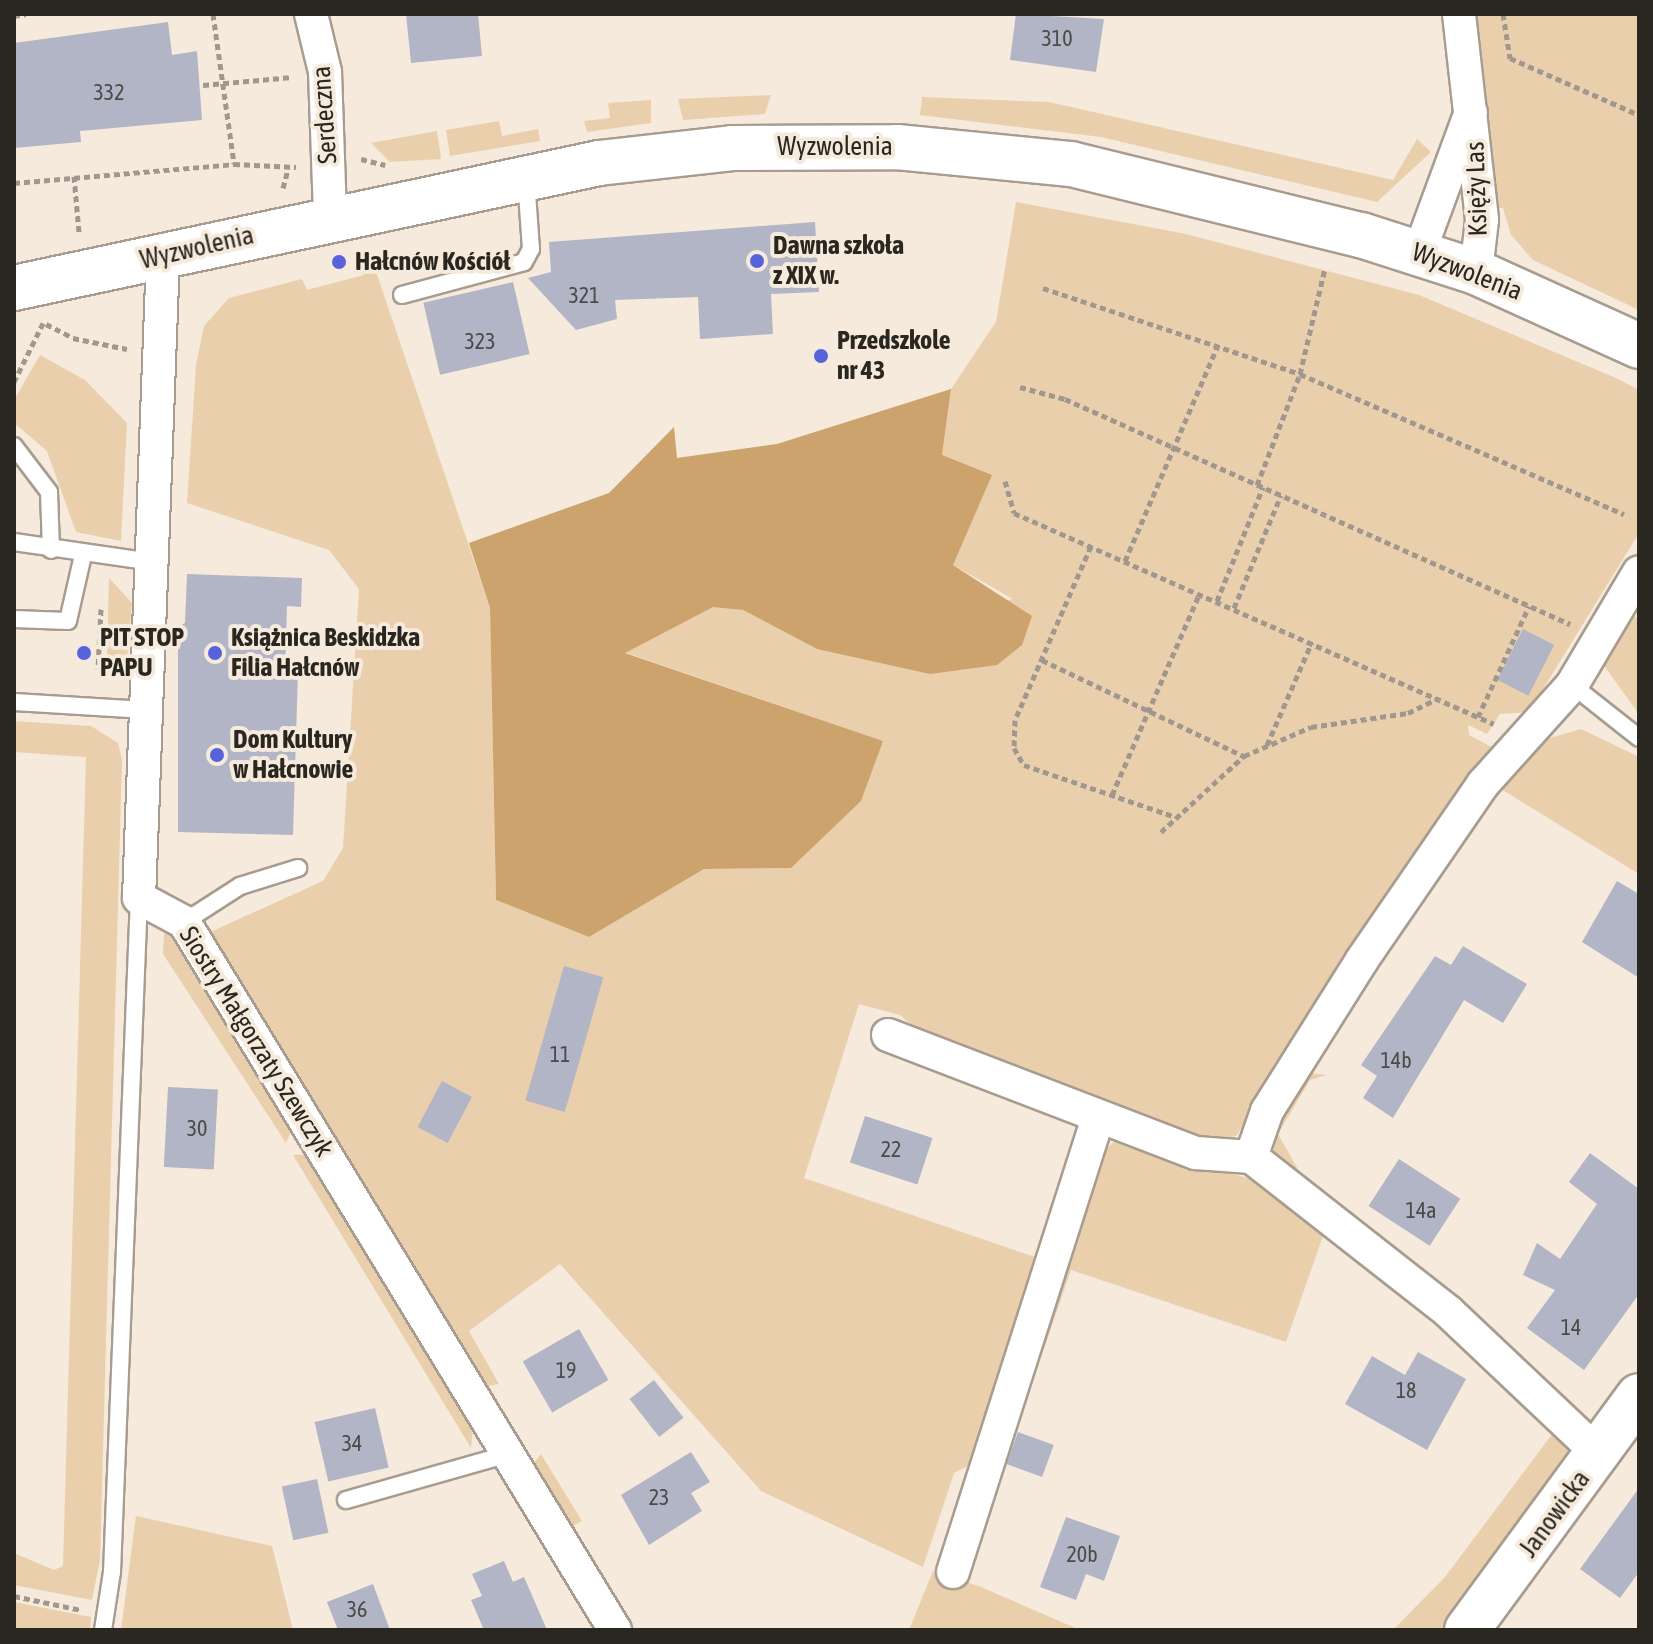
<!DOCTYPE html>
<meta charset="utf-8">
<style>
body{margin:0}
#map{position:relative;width:1653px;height:1644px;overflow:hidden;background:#f5eadc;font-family:"Asap Condensed",sans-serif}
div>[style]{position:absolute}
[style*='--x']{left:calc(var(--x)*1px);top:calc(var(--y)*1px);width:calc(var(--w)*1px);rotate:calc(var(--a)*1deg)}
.green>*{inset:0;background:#eacfad}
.forest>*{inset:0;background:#cca36c}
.building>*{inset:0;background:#b2b5c5;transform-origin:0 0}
.path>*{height:5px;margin-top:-2.5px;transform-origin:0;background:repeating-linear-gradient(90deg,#a0988e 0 6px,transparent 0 10px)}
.roads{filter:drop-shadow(2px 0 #a79c8f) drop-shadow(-2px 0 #a79c8f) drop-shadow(0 2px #a79c8f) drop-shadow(0 -2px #a79c8f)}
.lane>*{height:16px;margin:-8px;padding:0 8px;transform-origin:8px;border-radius:8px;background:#fff}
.street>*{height:32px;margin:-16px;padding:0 16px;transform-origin:16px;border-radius:16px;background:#fff}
.secondary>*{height:44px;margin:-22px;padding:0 22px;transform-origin:22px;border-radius:22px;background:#fff}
.dots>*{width:22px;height:22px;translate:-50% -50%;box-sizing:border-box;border:4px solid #f5eadc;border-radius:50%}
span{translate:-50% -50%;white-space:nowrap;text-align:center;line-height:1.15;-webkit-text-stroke:8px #f5eadc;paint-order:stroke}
.number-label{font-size:22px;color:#4c4a49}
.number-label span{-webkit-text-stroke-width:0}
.street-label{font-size:26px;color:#2a2620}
.poi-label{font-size:26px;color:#2a2620;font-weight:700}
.left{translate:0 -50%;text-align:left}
.frame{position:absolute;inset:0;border:16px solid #2a2620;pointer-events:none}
</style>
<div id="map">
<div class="green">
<i style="clip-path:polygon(1473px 14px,1639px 14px,1639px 310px,1533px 260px,1511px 235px,1503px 208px,1492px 208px)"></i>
<i style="clip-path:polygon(771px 95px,765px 114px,683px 120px,678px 99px)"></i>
<i style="clip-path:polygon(922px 97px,1049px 102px,1393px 180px,1417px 139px,1431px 152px,1377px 202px,1101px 137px,920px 115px)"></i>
<i style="clip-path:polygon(651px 100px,651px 123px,587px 132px,584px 121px,610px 118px,608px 103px)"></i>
<i style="clip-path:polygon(499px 121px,502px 136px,538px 129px,540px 141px,450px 156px,446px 130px)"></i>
<i style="clip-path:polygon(437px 131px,441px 159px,390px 162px,371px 143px)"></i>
<i style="clip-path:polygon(1016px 202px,1186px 234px,1419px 295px,1616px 378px,1639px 390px,1639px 533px,1529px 712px,1500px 714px,1487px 734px,1468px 725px,1469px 735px,1497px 750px,1236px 1136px,1203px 1143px,932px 1042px,900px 1015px,859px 1004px,804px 1178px,1038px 1258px,1081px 1129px,910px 1058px,1086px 1125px,974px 1463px,954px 1473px,923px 1567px,761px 1491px,560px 1264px,469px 1331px,499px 1384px,488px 1386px,208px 933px,323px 881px,343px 848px,359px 589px,329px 550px,187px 503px,196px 365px,204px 326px,229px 298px,302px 279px,307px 290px,364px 275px,359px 257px,370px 254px,490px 608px,496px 900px,589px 937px,704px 869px,791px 868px,882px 741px,624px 652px,713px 606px,743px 610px,817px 649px,1013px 599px,953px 565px,942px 455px,951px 389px,996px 322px)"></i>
<i style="clip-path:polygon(40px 355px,85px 380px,127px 423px,121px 541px,76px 532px,47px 451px,14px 423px,14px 400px)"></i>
<i style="clip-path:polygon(109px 578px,132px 603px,127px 658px,107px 657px)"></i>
<i style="clip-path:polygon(1633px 615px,1639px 620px,1639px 714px,1602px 663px)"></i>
<i style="clip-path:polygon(14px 721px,91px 726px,118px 743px,122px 760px,100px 1560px,92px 1600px,14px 1585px,14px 1553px,54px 1570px,63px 1566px,86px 757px,14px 752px)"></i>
<i style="clip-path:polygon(1581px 729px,1639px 757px,1639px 874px,1501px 789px,1524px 756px,1550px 738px)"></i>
<i style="clip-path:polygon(171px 932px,293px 1127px,286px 1143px,163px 954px,164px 934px)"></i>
<i style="clip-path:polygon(1308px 1073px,1327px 1075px,1310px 1080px,1278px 1134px,1300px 1173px,1378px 1237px,1274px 1155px,1272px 1126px)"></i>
<i style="clip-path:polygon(1118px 1139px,1257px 1181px,1404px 1295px,1323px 1236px,1286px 1342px,1071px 1270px,1044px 1349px,1038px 1339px,1104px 1150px)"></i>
<i style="clip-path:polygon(310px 1154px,473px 1425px,471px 1448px,293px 1155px)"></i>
<i style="clip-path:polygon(1553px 1433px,1572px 1450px,1570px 1462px,1474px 1592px,1442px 1630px,1393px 1630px,1445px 1577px)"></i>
<i style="clip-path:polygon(541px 1454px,582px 1521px,570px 1528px,533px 1464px)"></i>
<i style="clip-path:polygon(136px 1516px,272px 1546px,293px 1630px,121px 1630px)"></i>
<i style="clip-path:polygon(933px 1571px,981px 1587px,1080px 1630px,909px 1630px)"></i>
<i style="clip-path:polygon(14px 1602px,91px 1617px,90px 1630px,14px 1630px)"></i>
</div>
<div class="forest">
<i style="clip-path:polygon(951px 389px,942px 455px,992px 475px,953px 565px,1032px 616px,1022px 645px,997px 665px,930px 674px,817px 649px,743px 610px,713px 607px,625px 653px,883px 741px,861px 801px,791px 868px,704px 869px,589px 937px,496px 900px,490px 608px,469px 543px,609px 493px,674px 427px,677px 458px,777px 444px)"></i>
</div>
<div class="building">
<i style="clip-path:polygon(406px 14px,478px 14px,482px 56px,411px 63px)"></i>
<i style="clip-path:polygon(1016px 14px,1104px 19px,1096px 72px,1010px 60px)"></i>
<i style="clip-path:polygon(168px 22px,172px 55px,197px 51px,202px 120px,80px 131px,81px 142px,14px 148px,14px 43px)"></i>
<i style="clip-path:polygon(815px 222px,819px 292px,771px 294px,773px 334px,700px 339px,698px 297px,615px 300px,617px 319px,576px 330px,528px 278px,551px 272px,549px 242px)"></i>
<i style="left:513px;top:282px;width:74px;height:92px;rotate:77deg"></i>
<i style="clip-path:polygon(187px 574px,302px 578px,301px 607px,287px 606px,285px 672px,298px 672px,293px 835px,178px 832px,178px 627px,185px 623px)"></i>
<i style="left:1523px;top:629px;width:35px;height:57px;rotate:27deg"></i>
<i style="clip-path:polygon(1617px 881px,1639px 894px,1639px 978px,1582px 942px)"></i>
<i style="clip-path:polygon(1463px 946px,1527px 984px,1503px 1023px,1464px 1000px,1393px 1118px,1363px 1098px,1377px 1076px,1361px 1065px,1435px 956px,1451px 965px)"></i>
<i style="left:564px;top:966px;width:41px;height:140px;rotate:16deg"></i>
<i style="left:442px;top:1081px;width:34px;height:52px;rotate:28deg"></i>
<i style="left:168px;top:1087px;width:50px;height:80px;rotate:3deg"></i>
<i style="left:865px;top:1116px;width:71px;height:49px;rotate:18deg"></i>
<i style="clip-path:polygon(1590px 1153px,1639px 1189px,1639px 1294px,1584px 1370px,1527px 1328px,1555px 1290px,1523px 1275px,1537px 1243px,1560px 1259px,1597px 1204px,1569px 1182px)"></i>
<i style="left:1399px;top:1159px;width:73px;height:56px;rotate:33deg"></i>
<i style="left:579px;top:1329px;width:59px;height:65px;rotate:60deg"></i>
<i style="clip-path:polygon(1418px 1352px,1466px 1379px,1427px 1450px,1345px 1404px,1372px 1356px,1405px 1375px)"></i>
<i style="left:654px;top:1380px;width:48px;height:31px;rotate:52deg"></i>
<i style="left:375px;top:1408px;width:61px;height:62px;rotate:77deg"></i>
<i style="left:1018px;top:1432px;width:38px;height:34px;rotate:20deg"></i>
<i style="clip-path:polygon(691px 1452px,710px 1482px,691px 1493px,702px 1511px,649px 1545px,621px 1495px)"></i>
<i style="left:317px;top:1479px;width:55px;height:36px;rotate:78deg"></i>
<i style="clip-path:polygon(1639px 1488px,1639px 1572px,1620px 1598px,1580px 1569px)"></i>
<i style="clip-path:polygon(1066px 1517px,1120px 1536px,1104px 1581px,1086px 1574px,1076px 1600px,1040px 1587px)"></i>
<i style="clip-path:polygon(504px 1561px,513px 1582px,524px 1577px,547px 1630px,484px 1630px,471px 1600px,482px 1596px,472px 1574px)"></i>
<i style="clip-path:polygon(373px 1584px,390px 1630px,338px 1630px,327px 1602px)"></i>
</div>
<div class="path">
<i style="--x:213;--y:14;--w:151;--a:82"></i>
<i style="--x:1503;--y:14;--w:45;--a:81"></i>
<i style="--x:1510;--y:58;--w:141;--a:23.8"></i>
<i style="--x:14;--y:16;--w:12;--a:-9"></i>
<i style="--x:203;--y:85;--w:89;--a:-5.1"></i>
<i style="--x:361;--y:159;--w:25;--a:14"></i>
<i style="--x:74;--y:176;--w:56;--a:84.9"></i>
<i style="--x:14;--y:183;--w:221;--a:-4.9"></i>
<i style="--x:234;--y:164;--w:62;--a:2.8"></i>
<i style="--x:283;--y:188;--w:20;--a:-75"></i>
<i style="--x:1043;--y:288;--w:271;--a:18.5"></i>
<i style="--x:1300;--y:374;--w:353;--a:23.4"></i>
<i style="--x:46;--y:324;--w:30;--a:27"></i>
<i style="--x:73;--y:338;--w:55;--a:11.5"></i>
<i style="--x:14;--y:382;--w:66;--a:-63.8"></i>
<i style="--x:1020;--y:387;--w:47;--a:14.9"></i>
<i style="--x:1065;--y:399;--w:553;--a:24.02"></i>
<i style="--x:1005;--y:481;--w:33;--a:74"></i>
<i style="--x:1014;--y:513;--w:524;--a:23.73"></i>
<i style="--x:1257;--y:485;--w:119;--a:-68.8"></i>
<i style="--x:1300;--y:374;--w:109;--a:-76.7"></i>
<i style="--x:1091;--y:546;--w:190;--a:113.6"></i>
<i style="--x:1015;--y:720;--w:28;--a:92"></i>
<i style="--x:1014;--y:748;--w:20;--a:60"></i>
<i style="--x:1024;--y:765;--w:157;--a:18.9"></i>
<i style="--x:1125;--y:561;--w:235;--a:-66.7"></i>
<i style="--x:1217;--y:601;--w:123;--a:-68"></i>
<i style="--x:1234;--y:608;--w:122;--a:-67.4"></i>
<i style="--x:101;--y:609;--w:60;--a:92.9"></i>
<i style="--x:98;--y:669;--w:18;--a:3"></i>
<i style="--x:1042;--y:660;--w:223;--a:25.5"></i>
<i style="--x:1478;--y:717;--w:122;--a:-65.3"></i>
<i style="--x:1267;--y:745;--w:112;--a:-66.4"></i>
<i style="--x:1112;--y:795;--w:220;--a:-66.5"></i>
<i style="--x:1161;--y:832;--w:113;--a:-42.5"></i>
<i style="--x:1244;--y:756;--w:73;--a:-23.4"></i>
<i style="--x:1311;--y:727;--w:98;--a:-8.2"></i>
<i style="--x:1408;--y:713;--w:32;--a:-26"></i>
<i style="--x:14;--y:1596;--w:68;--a:11.8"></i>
</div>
<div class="roads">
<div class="lane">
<i style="--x:402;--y:295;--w:126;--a:-15.1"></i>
<i style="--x:524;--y:262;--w:15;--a:-62"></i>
<i style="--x:531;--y:249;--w:69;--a:-94.1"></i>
<i style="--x:14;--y:446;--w:58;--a:52.7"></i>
<i style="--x:49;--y:492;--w:58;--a:88"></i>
<i style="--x:14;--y:542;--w:139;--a:8.2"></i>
<i style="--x:14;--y:619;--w:54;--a:2.1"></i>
<i style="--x:68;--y:621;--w:68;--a:-77.2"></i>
<i style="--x:1572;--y:685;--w:85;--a:38.3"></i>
<i style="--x:14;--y:702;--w:132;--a:3.5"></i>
<i style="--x:184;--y:922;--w:67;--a:-32.7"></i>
<i style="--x:240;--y:886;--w:61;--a:-17.2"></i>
<i style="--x:346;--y:1500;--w:169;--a:-15.8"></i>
<i style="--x:103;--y:1630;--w:59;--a:-81.2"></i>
<i style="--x:112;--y:1572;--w:675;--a:-87.71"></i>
</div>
<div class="street">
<i style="--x:311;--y:14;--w:60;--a:76.4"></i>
<i style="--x:325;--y:72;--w:145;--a:88"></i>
<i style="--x:1459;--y:14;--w:207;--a:83.6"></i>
<i style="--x:1482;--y:220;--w:52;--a:96.6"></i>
<i style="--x:1419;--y:253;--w:150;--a:-69.8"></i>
<i style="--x:163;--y:256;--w:642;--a:92.14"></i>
<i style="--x:139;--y:898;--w:51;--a:28.1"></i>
<i style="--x:184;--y:922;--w:829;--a:58.67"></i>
<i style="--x:888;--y:1035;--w:330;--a:21"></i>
<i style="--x:1196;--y:1153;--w:55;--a:4.2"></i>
<i style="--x:1599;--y:1454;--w:207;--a:-136.6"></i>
<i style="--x:1449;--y:1312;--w:251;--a:-141.9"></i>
<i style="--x:1251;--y:1157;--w:49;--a:-70.8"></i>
<i style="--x:1267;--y:1111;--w:178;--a:-57.8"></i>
<i style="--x:1362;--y:960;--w:214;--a:-55.5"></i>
<i style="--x:1483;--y:784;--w:133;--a:-48"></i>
<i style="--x:1572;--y:685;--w:131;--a:-59.3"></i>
<i style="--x:953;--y:1572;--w:477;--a:-72.3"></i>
</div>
<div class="secondary">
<i style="--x:14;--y:288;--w:598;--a:-12.06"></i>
<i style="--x:599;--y:163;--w:134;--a:-6.4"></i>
<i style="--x:732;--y:148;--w:165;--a:-0.3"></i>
<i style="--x:897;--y:147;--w:175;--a:5.6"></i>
<i style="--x:1071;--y:164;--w:299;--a:13.8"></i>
<i style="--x:1361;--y:235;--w:121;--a:17.8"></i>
<i style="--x:1476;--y:272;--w:179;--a:24.4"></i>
<i style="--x:1467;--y:1630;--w:290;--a:-53.7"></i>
</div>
</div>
<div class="dots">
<i style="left:757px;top:261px;background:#5862da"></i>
<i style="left:339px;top:262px;background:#5862da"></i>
<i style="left:821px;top:356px;background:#5862da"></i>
<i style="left:84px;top:653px;background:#5862da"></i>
<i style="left:215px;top:653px;background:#5862da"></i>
<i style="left:217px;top:755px;background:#5862da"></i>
</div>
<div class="number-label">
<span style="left:1057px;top:39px">310</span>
<span style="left:109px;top:93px">332</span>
<span style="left:584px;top:296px">321</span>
<span style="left:480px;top:342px">323</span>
<span style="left:560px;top:1055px">11</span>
<span style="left:1396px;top:1061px">14b</span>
<span style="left:197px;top:1129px">30</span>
<span style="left:891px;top:1150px">22</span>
<span style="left:1421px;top:1211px">14a</span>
<span style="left:1571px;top:1328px">14</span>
<span style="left:566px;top:1371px">19</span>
<span style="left:1406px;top:1391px">18</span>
<span style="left:352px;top:1444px">34</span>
<span style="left:659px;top:1498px">23</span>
<span style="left:1082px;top:1555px">20b</span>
<span style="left:357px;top:1610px">36</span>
</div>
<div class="street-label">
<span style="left:325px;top:115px;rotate:-94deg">Serdeczna</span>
<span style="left:835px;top:147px">Wyzwolenia</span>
<span style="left:1477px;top:189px;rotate:-92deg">Księży Las</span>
<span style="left:197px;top:248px;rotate:-13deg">Wyzwolenia</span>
<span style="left:1467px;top:272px;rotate:21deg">Wyzwolenia</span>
<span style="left:256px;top:1042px;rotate:58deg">Siostry Małgorzaty Szewczyk</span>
<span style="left:1555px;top:1514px;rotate:-54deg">Janowicka</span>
</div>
<div class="poi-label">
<span class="left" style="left:773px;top:261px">Dawna szkoła<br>z XIX w.</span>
<span class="left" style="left:355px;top:262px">Hałcnów Kościół</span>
<span class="left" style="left:837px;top:356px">Przedszkole<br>nr 43</span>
<span class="left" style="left:100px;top:653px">PIT STOP<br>PAPU</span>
<span class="left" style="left:231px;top:653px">Książnica Beskidzka<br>Filia Hałcnów</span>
<span class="left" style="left:233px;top:755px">Dom Kultury<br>w Hałcnowie</span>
</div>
<div class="frame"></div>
</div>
